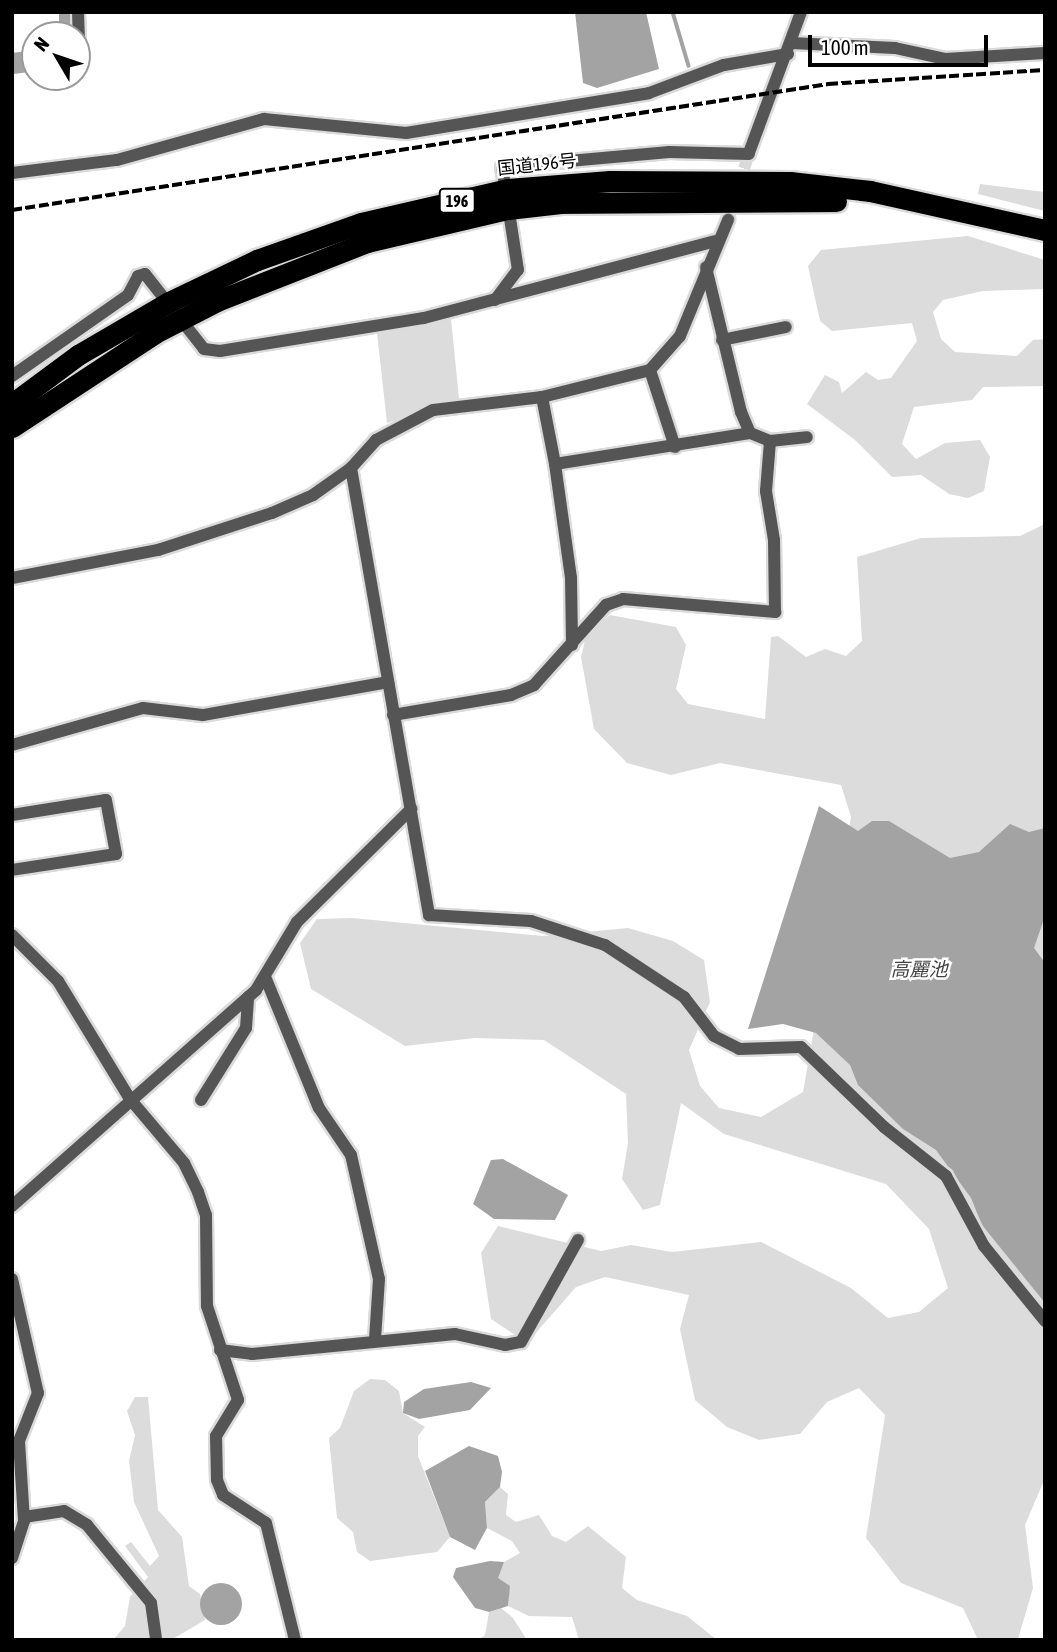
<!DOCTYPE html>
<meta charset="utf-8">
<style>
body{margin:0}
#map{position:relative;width:1057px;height:1652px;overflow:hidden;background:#fff;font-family:"Asap Condensed","Noto Sans JP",sans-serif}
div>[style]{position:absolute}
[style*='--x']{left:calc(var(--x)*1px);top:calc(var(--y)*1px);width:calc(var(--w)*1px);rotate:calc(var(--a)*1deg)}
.green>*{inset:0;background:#dcdcdc}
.water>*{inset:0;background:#a3a3a3}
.round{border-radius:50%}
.stream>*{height:3.5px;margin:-1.75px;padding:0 1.75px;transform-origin:1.75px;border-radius:1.75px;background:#a3a3a3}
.river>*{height:21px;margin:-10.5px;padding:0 10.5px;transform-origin:10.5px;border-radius:10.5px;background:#a3a3a3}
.street-tunnel>*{height:12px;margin-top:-6px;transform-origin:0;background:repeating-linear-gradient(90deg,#d9d9d9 0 12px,transparent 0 18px)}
.roads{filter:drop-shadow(2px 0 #dbdbdb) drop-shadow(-2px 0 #dbdbdb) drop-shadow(0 2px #dbdbdb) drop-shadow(0 -2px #dbdbdb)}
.street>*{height:12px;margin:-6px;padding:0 6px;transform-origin:6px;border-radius:6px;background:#555}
.highway>*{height:21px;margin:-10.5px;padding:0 10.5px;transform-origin:10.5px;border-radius:10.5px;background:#000}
.rail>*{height:3.5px;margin-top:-1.75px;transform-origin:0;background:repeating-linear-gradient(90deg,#000 0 10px,transparent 0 13.5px)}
span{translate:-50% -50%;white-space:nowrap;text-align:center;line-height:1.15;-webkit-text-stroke:5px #fff;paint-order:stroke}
.shield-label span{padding:2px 5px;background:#fff;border:2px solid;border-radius:5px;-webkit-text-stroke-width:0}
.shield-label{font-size:16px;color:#000;font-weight:700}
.street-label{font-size:18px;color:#000}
.water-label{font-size:19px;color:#444;font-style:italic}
.frame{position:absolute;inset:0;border:14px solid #000;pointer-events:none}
.north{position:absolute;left:21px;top:21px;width:70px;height:70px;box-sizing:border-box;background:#fff;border:2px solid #999;border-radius:50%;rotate:309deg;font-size:19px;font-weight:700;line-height:28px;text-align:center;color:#000}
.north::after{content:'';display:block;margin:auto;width:24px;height:32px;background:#000;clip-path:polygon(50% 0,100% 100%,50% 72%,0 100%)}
.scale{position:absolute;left:808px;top:35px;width:180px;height:32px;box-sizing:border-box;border:4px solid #000;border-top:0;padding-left:9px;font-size:21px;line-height:24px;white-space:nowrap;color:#000;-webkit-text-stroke:5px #fff;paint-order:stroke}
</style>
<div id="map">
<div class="green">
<i style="clip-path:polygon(980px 184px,1045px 192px,1045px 211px,978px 194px)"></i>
<i style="clip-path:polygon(968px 236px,1045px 260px,1045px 289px,983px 291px,943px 300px,933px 312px,941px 339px,955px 352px,1017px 356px,1033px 340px,1045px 339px,1045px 386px,983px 387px,972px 400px,914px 407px,902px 444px,916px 459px,945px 443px,980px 440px,990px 457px,984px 491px,968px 498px,949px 494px,921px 475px,892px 477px,855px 440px,807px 404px,825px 375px,839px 382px,842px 393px,866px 372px,878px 380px,891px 378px,917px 341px,912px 323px,832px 331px,820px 321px,808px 266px,821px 250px)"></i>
<i style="clip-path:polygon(451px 318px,460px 409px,427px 410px,387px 423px,377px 333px)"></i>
<i style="clip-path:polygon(1045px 524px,1045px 1478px,1025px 1525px,1033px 1588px,1018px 1639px,978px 1640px,963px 1608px,901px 1583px,866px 1538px,885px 1415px,859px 1388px,827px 1402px,800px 1434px,759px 1440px,727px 1427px,695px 1400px,680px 1329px,689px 1295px,605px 1277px,576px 1287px,527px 1343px,491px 1319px,481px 1253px,498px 1226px,601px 1251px,631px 1245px,672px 1252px,761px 1242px,851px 1288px,888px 1318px,919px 1312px,948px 1288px,929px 1229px,886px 1184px,724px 1134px,681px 1103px,660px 1205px,643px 1210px,622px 1179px,628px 1143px,626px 1094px,544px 1040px,475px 1038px,405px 1046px,311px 989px,300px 943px,317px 919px,352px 918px,543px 936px,628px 928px,673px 941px,704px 960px,710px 1002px,689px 1050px,700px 1086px,719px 1108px,761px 1117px,803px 1092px,851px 817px,841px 785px,720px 763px,671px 775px,627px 763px,594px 729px,581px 657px,586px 636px,610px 615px,676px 627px,686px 645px,676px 689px,688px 704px,765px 719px,771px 637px,778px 636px,806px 657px,825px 649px,846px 656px,862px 641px,857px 557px,921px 538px,1020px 536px)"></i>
<i style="clip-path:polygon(370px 1379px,385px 1380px,399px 1391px,403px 1413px,425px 1427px,418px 1436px,418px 1456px,450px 1537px,437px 1552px,370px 1561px,357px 1552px,353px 1532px,337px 1518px,329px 1438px,340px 1428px,354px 1391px)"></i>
<i style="clip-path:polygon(135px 1397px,148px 1397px,158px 1510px,182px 1537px,189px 1586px,200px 1594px,205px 1620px,171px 1640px,113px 1640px,125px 1626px,130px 1597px,148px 1577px,125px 1546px,131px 1542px,150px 1566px,159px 1556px,134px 1502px,129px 1461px,135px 1435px,127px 1411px)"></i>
<i style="clip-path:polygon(500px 1487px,508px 1494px,506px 1515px,516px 1522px,539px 1515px,552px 1536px,566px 1542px,588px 1526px,626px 1557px,622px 1588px,637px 1600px,687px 1616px,717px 1640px,579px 1640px,572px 1617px,529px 1616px,508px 1606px,509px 1586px,497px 1578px,504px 1562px,520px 1553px,512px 1541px,487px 1528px,485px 1502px)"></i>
<i style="clip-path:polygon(501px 1608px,513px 1618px,527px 1640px,478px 1640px,485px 1635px,489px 1612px)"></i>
</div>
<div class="water">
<i style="clip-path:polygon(575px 12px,646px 12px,659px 69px,597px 88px,583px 83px)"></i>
<i style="clip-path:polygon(819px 806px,858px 831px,872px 821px,889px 821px,950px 858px,979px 852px,1010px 824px,1029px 832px,1045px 828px,1045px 916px,1034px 948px,1045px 963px,1045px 1303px,982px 1225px,971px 1198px,936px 1150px,903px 1129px,858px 1085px,850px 1065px,816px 1033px,783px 1024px,748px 1029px)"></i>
<i style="clip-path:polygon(503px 1159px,568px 1195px,555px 1220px,494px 1219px,473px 1204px,491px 1160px)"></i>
<i style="clip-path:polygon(471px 1382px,491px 1388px,470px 1410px,419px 1419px,403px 1413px,404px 1402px,424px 1389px)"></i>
<i style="clip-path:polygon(469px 1446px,498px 1456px,502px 1472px,500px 1487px,485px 1502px,487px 1528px,475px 1550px,450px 1537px,425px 1471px)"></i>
<i style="clip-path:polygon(490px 1561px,504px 1562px,498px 1578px,510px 1586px,508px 1606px,489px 1612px,475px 1608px,453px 1577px,456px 1568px)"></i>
<i class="round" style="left:200px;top:1583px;width:42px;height:42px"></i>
</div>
<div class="stream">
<i style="--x:673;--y:12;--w:56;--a:73.5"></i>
</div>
<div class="river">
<i style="--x:69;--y:35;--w:23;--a:-90"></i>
<i style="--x:12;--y:63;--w:23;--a:-7"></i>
</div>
<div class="street-tunnel">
<i style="--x:728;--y:220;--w:73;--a:-72.6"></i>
</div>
<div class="roads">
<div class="street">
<i style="--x:78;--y:12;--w:26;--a:88"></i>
<i style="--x:791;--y:43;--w:104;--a:2.8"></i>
<i style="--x:895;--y:48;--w:51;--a:12.4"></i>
<i style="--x:945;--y:59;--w:100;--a:-3.4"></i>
<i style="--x:750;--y:150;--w:147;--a:-69.7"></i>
<i style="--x:12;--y:173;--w:106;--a:-7.1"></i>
<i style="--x:117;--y:160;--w:153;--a:-15.6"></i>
<i style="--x:264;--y:119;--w:143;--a:5.6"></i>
<i style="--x:406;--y:133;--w:246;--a:-9.3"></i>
<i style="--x:649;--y:93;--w:80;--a:-20.5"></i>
<i style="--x:724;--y:65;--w:65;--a:-9.8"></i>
<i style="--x:495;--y:300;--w:38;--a:-53"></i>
<i style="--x:518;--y:270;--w:104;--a:-98.8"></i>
<i style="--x:502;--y:167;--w:168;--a:-5.1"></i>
<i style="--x:669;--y:152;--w:80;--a:1.4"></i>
<i style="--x:722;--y:340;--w:65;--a:-11.5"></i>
<i style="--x:650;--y:370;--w:81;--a:72"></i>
<i style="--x:12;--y:376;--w:141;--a:-34.9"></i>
<i style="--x:128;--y:295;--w:21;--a:-62"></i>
<i style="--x:138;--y:276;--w:7;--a:-16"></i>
<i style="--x:145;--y:274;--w:95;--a:51.8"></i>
<i style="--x:204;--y:349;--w:16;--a:7"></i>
<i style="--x:220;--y:351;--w:207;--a:-9.2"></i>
<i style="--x:424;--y:318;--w:301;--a:-14.8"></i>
<i style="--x:542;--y:397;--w:68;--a:79"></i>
<i style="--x:555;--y:464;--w:197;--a:-9"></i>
<i style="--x:770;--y:441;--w:37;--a:-6"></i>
<i style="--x:555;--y:464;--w:115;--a:82"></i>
<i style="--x:571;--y:578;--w:67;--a:89.1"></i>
<i style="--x:351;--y:468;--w:454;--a:80.1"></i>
<i style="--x:429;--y:915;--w:102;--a:3.4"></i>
<i style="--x:531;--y:921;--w:78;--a:18"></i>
<i style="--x:605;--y:945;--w:95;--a:33.4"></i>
<i style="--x:684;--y:997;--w:49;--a:52.4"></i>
<i style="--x:714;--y:1036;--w:28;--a:27"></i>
<i style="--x:739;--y:1049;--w:62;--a:-1.8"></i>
<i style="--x:801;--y:1047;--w:115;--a:43.9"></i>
<i style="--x:884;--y:1127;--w:79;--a:38.3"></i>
<i style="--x:946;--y:1176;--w:80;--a:61.5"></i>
<i style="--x:984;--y:1246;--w:97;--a:50.9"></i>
<i style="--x:12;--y:578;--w:149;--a:-10.9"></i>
<i style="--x:158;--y:550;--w:120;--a:-18"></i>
<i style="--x:272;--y:513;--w:45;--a:-23.7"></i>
<i style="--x:313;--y:495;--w:47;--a:-35.4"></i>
<i style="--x:351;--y:468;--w:38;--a:-48"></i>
<i style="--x:376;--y:440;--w:64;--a:-27.8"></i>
<i style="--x:433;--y:410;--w:110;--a:-6.8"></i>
<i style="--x:542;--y:397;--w:111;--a:-14"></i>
<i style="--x:650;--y:370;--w:45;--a:-48.6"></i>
<i style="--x:680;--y:336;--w:126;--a:-67.5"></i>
<i style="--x:393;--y:715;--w:120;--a:-9.6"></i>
<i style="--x:511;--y:695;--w:25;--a:-23"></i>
<i style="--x:534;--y:685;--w:108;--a:-48"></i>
<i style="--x:606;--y:605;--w:18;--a:-19"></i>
<i style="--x:623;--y:599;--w:153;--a:4.9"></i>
<i style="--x:775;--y:612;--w:72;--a:-90.8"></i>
<i style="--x:774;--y:540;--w:50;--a:-99.3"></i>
<i style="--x:766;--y:491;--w:50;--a:-85.4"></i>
<i style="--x:770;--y:441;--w:22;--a:-158"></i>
<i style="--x:750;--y:433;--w:23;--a:-113"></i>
<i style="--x:741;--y:412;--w:149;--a:-103.6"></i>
<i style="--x:12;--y:745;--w:136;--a:-15.8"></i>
<i style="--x:143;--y:708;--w:60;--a:6.7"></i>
<i style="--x:203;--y:715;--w:188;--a:-10.1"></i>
<i style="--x:12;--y:815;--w:95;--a:-9.1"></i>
<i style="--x:106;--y:800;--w:55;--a:79.5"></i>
<i style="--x:116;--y:854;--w:105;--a:171.3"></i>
<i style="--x:12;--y:935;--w:65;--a:45"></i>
<i style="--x:58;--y:981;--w:138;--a:58.6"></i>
<i style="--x:130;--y:1099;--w:84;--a:49.8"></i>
<i style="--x:184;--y:1163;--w:32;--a:64"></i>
<i style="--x:198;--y:1192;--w:24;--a:71"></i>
<i style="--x:206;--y:1215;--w:91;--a:89.4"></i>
<i style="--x:207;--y:1306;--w:99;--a:71.7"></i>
<i style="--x:238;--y:1400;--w:42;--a:121.4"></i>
<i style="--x:216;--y:1436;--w:44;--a:88.7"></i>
<i style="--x:217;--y:1480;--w:16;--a:68"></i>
<i style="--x:223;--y:1495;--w:51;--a:33.1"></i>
<i style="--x:266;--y:1523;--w:121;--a:76.1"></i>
<i style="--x:266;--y:979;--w:139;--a:67.7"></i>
<i style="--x:319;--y:1108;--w:57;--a:55.8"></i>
<i style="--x:351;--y:1155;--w:127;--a:77.3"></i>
<i style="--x:379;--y:1279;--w:60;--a:93.8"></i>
<i style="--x:201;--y:1100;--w:85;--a:-58"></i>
<i style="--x:246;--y:1028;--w:31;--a:-86"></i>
<i style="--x:12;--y:1206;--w:326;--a:-41.5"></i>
<i style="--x:256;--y:990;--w:79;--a:-58.9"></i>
<i style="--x:297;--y:922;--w:161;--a:-44.7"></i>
<i style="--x:12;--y:1279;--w:117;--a:77.2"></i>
<i style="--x:38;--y:1393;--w:52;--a:111.6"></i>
<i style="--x:19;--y:1441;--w:80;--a:86.4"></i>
<i style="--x:24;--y:1521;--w:39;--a:108"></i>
<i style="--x:220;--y:1350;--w:32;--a:7"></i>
<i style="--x:252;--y:1354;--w:204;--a:-5.6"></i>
<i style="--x:455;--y:1334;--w:51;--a:12.4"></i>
<i style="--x:505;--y:1345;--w:16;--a:-11"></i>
<i style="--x:521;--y:1342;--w:117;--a:-60.8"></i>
<i style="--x:24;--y:1517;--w:40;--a:-8.5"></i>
<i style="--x:64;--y:1511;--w:27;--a:31"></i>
<i style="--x:87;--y:1525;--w:101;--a:50.6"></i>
<i style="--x:151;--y:1603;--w:37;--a:82"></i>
</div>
<div class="highway">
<i style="--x:12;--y:404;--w:82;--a:-36.6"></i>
<i style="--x:78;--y:355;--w:105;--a:-30.2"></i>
<i style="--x:169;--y:302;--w:98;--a:-25.5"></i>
<i style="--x:257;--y:260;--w:110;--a:-19.6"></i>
<i style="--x:361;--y:223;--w:151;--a:-13"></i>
<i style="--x:508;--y:189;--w:102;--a:-4.5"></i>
<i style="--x:610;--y:181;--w:180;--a:0.3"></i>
<i style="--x:790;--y:182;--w:81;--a:6.4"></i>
<i style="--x:870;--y:191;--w:179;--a:12.6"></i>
<i style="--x:12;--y:427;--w:171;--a:-33.3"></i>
<i style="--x:155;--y:333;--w:70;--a:-27.3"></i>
<i style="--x:217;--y:301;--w:161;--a:-21.5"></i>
<i style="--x:367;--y:242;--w:145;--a:-13.2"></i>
<i style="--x:508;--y:209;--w:53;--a:-6.5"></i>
<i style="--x:561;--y:203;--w:275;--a:-0.4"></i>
</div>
</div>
<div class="rail">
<i style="--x:12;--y:210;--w:826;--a:-8.78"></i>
<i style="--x:828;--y:84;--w:217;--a:-3.7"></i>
</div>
<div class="shield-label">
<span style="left:457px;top:201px">196</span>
</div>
<div class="street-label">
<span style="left:537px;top:165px;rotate:-6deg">国道196号</span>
</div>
<div class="water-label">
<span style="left:919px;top:970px">高麗池</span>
</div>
<div class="frame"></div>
<div class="north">N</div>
<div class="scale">100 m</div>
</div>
